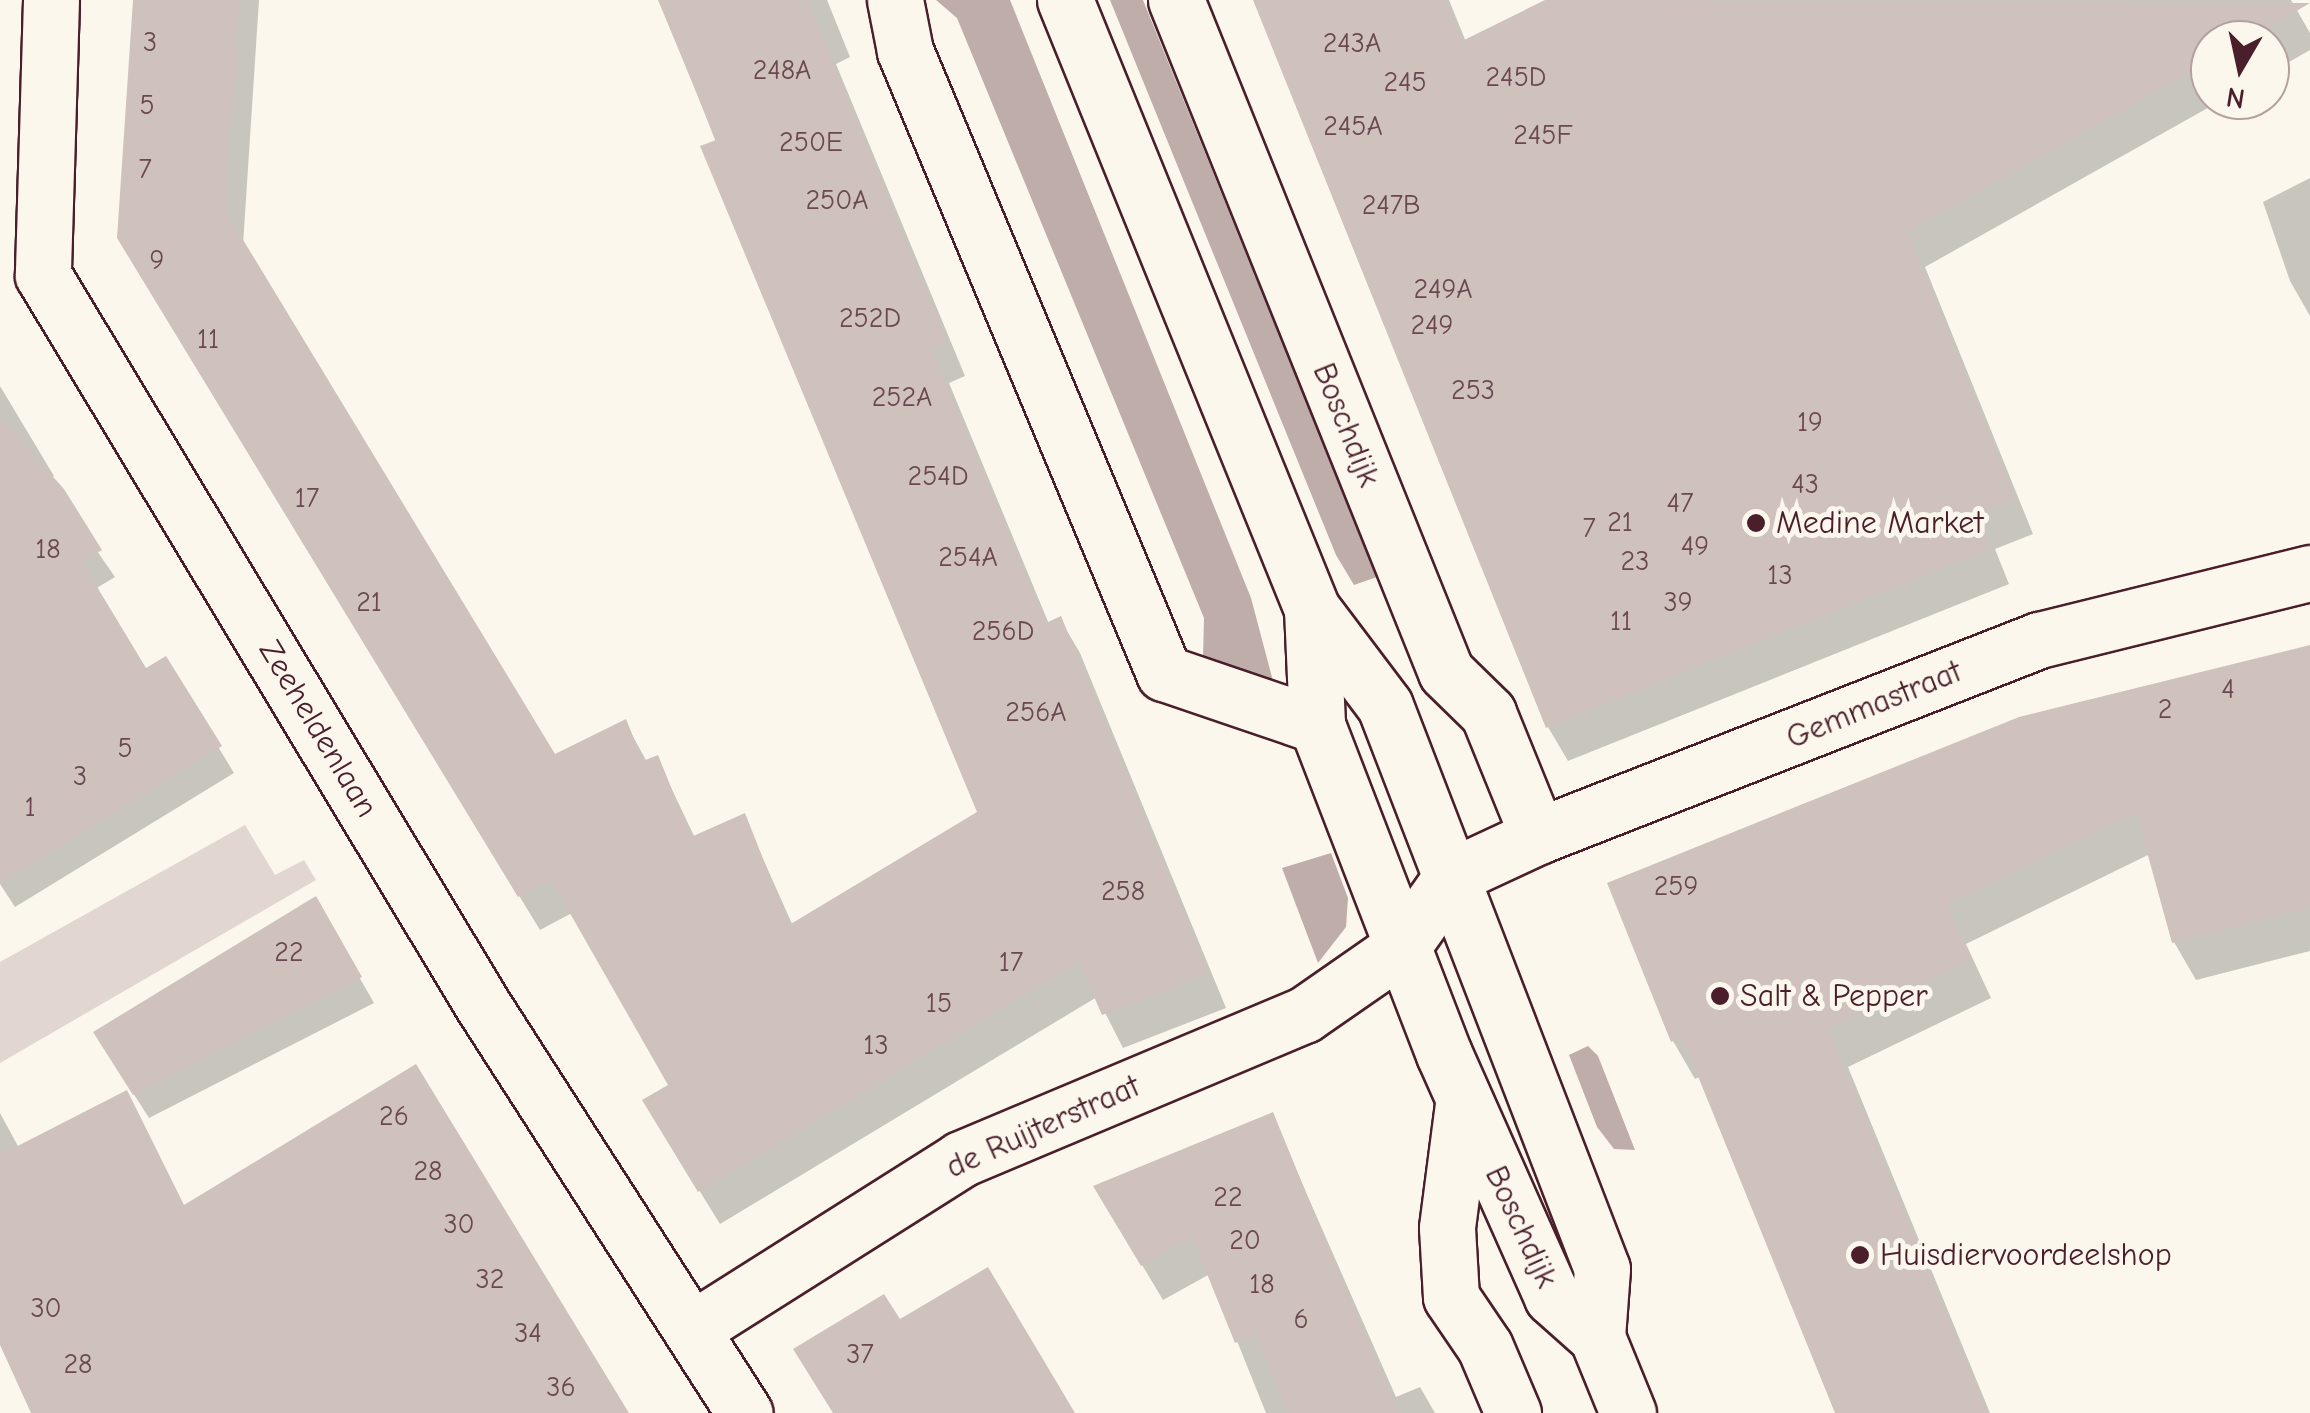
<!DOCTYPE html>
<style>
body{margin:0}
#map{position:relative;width:2310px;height:1413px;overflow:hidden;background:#fbf7ec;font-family:"Comic Neue",sans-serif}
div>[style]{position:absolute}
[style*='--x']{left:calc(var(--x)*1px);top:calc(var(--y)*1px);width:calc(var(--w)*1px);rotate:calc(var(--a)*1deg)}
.green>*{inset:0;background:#e2d7d0}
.water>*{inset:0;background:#bfadaa}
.shadow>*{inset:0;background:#0003}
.building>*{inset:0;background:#cfc2bc}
.roads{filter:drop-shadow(2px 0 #4a1f2b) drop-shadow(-2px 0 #4a1f2b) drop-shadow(0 2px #4a1f2b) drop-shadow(0 -2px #4a1f2b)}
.minor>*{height:55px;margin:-27.5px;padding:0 27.5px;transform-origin:27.5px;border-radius:27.5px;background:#fbf7ec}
.secondary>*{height:55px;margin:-27.5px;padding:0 27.5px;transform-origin:27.5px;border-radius:27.5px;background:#fbf7ec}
.dots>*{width:28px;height:28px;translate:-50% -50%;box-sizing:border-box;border:5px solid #fbf7ec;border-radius:50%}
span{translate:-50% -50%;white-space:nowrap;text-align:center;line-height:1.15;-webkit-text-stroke:10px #fbf7ec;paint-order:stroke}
.number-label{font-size:28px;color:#6b484f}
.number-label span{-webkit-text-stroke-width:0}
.street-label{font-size:32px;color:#4a1f2b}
.poi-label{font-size:32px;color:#4a1f2b}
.left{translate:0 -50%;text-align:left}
.north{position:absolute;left:2190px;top:20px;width:100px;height:100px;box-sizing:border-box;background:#fbf7ec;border:2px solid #b4a19f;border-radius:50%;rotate:189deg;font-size:28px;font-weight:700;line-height:40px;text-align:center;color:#4a1f2b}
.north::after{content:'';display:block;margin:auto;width:35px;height:45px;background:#4a1f2b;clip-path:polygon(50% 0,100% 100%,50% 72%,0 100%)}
</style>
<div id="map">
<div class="green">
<i style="clip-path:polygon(245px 825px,275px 875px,304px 860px,316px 880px,0 1063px,0 962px)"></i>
</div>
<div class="water">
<i style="clip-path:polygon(936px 0,1010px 0,1251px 598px,1273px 681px,1203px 658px,1204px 618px,957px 18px)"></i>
<i style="clip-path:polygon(1110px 0,1143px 0,1377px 577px,1354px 585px,1336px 555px)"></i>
<i style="clip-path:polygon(1331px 853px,1348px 898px,1346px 927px,1318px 963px,1282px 868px)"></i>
<i style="clip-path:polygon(1588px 1046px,1598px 1056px,1635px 1150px,1614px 1149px,1597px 1127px,1569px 1055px)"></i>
</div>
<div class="shadow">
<i style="clip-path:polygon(135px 0,259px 0,243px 245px,554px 757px,625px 722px,647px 762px,657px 758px,695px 838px,744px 816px,793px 926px,980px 813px,660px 0,827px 0,850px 57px,836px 64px,965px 376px,949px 383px,1049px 624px,1060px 619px,1080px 653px,1226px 1008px,1123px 1048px,1097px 997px,720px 1224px,665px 1135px,671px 1086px,572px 913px,540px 930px,139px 273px)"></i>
<i style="clip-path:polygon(1255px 0,1449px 0,1466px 42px,1551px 0,2291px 0,2310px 33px,2310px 50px,2270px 73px,2270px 40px,2210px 40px,2210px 100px,2222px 100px,1925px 267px,2033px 534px,1995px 549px,2009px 584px,1568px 761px,1548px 727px)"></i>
<i style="clip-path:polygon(2310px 178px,2310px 316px,2290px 281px,2263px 202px)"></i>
<i style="clip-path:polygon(0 386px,54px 476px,48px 480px,115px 577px,95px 589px,145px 672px,165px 659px,234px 773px,15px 907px,0 884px)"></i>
<i style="clip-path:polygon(2310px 647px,2310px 951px,2196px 980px,2174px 942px,2150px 854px,1966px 944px,1991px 998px,1848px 1067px,1990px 1413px,1838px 1413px,1701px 1076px,1695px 1079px,1673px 1041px,1610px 884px)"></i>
<i style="clip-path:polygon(315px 900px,374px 1003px,149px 1118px,110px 1057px)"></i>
<i style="clip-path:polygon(0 1113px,19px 1148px,185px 1208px,626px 1413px,37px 1413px,0 1332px)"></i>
<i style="clip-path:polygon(1272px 1115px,1396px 1397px,1420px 1387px,1435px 1413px,1266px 1413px,1210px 1274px,1163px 1300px,1117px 1223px)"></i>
</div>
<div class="building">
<i style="clip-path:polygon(133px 0,240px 0,225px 210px,555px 754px,626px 719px,643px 761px,658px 755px,691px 837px,745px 813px,789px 925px,977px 812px,700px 146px,716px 140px,658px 0,807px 0,947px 342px,931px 348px,956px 408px,1046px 623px,1061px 616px,1208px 973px,1102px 1015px,1079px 962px,698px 1192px,642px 1100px,668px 1085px,551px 880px,518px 897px,117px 238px)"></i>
<i style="clip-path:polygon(1253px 0,1445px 0,1462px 41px,1545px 0,2310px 3px,2246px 40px,2210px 40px,2210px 61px,1907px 232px,2015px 499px,1977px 514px,1991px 549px,1546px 728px)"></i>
<i style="clip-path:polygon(0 418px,64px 489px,102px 550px,82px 562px,146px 668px,166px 656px,222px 746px,0 883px)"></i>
<i style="clip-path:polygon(2310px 645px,2310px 908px,2172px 943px,2136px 812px,1946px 905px,1972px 959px,1828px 1028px,1987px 1413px,1835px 1413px,1682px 1037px,1671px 1042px,1607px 883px,2019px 717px)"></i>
<i style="clip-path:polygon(316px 896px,362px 977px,133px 1095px,93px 1032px)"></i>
<i style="clip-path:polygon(416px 1064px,629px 1413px,31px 1413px,0 1345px,0 1155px,127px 1090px,184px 1205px)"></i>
<i style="clip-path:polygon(1273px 1112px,1359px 1322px,1399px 1413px,1287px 1413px,1256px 1334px,1235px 1343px,1192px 1237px,1141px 1266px,1093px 1186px)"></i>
<i style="clip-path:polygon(988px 1267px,1075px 1413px,833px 1413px,793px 1349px,884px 1294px,900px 1319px)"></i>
</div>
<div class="roads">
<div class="minor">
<i style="--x:51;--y:0;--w:275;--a:91.7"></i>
<i style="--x:43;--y:275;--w:851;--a:58.94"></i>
<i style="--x:482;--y:1004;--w:486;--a:57.3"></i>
<i style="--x:895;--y:0;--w:52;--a:78.9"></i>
<i style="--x:905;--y:51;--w:674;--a:67.39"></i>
<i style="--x:1164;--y:673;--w:162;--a:18.8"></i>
<i style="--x:1176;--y:0;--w:724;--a:68.11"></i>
<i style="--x:1446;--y:672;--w:59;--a:44.3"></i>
<i style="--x:1488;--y:713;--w:133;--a:67.9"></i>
<i style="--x:1463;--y:1104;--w:125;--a:97.4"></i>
<i style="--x:1447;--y:1228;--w:69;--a:86.7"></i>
<i style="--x:1451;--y:1297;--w:60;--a:55.8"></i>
<i style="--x:1485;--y:1347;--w:72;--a:67"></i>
<i style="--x:694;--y:1328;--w:316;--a:-32.3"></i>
<i style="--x:961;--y:1159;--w:372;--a:-22.8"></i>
<i style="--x:1304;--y:1015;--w:119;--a:-34.8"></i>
<i style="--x:1402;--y:947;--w:87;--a:-54.8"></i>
<i style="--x:1452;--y:876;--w:95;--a:-24.9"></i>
<i style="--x:1538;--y:836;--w:538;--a:-21.37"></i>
<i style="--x:2039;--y:640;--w:279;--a:-13.9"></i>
</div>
<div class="secondary">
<i style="--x:1065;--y:0;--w:657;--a:67.92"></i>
<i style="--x:1312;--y:609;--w:121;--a:53"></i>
<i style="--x:1385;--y:706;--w:603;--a:68.92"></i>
<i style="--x:1602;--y:1269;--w:68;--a:94.2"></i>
<i style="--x:1312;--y:609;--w:116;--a:87.5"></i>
<i style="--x:1317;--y:725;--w:353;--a:68.9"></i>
<i style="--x:1444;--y:1054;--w:266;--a:66"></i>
<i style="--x:1552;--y:1297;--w:60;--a:41.6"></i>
<i style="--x:1597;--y:1337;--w:82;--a:67.8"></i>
</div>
</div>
<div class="dots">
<i style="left:1756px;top:523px;background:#4a1f2b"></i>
<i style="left:1720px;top:996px;background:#4a1f2b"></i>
<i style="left:1860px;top:1255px;background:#4a1f2b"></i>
</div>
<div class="number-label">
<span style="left:150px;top:42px">3</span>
<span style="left:1352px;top:43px">243A</span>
<span style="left:782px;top:70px">248A</span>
<span style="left:1516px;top:77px">245D</span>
<span style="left:1405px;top:82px">245</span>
<span style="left:147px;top:105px">5</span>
<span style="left:1353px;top:126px">245A</span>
<span style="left:1543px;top:135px">245F</span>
<span style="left:811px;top:142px">250E</span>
<span style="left:145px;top:169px">7</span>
<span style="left:837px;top:200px">250A</span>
<span style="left:1391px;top:205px">247B</span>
<span style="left:157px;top:260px">9</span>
<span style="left:1443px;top:289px">249A</span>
<span style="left:870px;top:318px">252D</span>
<span style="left:1432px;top:325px">249</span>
<span style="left:208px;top:339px">11</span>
<span style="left:1473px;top:390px">253</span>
<span style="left:902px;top:397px">252A</span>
<span style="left:1810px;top:422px">19</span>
<span style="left:938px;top:476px">254D</span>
<span style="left:1805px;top:484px">43</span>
<span style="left:307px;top:498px">17</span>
<span style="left:1680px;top:503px">47</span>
<span style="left:1620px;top:522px">21</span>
<span style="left:1589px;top:528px">7</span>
<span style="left:1695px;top:546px">49</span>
<span style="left:48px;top:549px">18</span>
<span style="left:968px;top:557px">254A</span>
<span style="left:1635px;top:561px">23</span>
<span style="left:1780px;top:575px">13</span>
<span style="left:369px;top:602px">21</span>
<span style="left:1678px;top:602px">39</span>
<span style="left:1621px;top:621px">11</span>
<span style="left:1003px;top:631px">256D</span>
<span style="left:2228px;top:689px">4</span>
<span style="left:2165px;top:709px">2</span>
<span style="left:1036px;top:712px">256A</span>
<span style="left:125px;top:748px">5</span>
<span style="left:80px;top:776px">3</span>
<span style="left:30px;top:807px">1</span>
<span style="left:1676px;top:886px">259</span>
<span style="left:1123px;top:891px">258</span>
<span style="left:289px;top:952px">22</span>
<span style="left:1011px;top:962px">17</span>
<span style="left:939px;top:1003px">15</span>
<span style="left:876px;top:1045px">13</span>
<span style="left:394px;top:1116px">26</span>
<span style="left:428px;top:1171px">28</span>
<span style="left:1228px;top:1197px">22</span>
<span style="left:459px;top:1224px">30</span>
<span style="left:1245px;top:1240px">20</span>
<span style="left:490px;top:1279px">32</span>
<span style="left:1262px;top:1284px">18</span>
<span style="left:46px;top:1308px">30</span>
<span style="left:1301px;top:1319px">6</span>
<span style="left:528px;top:1333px">34</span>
<span style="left:860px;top:1354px">37</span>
<span style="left:78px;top:1364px">28</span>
<span style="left:561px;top:1387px">36</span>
</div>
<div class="street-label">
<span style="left:1346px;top:425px;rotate:68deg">Boschdijk</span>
<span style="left:1874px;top:705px;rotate:-22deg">Gemmastraat</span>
<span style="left:318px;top:729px;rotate:59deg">Zeeheldenlaan</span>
<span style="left:1043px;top:1127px;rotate:-24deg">de Ruijterstraat</span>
<span style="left:1521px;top:1227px;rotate:65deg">Boschdijk</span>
</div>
<div class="poi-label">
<span class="left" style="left:1776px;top:523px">Medine Market</span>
<span class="left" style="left:1740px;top:996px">Salt &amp; Pepper</span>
<span class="left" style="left:1880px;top:1255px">Huisdiervoordeelshop</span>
</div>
<div class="north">N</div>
</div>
